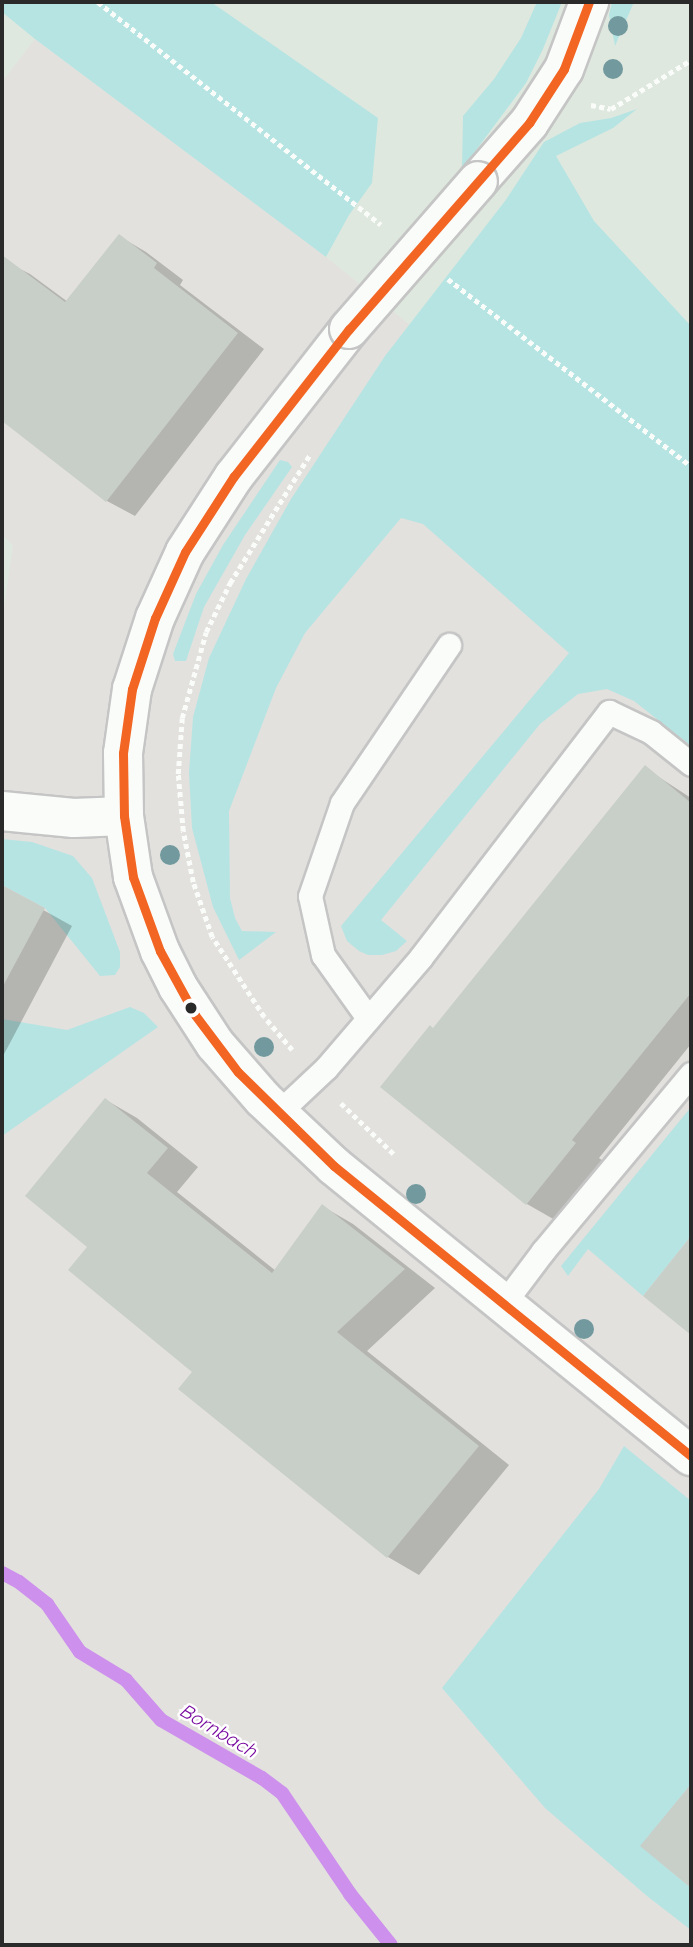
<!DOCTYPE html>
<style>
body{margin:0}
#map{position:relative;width:693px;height:1947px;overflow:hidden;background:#dfe8df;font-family:Quicksand,sans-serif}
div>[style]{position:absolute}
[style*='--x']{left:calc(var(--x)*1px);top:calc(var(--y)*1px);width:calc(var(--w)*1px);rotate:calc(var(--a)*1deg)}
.industrial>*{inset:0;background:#e2e1de}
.green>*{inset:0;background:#b6e4e2}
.shadow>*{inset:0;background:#0003}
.stream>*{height:14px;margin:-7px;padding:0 7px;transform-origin:7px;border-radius:7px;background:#cd90ec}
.building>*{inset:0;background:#c8cec8}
.path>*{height:4.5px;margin-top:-2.25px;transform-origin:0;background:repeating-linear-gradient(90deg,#fafcfa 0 5px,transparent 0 8.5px)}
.roads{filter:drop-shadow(2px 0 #c4c5c4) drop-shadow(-2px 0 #c4c5c4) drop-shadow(0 2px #c4c5c4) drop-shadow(0 -2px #c4c5c4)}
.service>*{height:23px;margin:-11.5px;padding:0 11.5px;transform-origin:11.5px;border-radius:11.5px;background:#fafcfa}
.minor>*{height:38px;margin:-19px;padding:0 19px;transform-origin:19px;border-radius:19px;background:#fafcfa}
.secondary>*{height:38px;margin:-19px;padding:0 19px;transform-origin:19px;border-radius:19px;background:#fafcfa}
.bridges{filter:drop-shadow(2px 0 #c4c5c4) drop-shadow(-2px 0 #c4c5c4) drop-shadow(0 2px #c4c5c4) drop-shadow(0 -2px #c4c5c4)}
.secondary-bridge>*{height:38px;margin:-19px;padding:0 19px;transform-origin:19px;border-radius:19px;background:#fafcfa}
.bus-1>*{height:9px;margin:-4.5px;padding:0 4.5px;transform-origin:4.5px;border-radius:4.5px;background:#f26522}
.trees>*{width:20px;height:20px;margin:-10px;border-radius:50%;background:#71999e}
.dots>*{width:19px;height:19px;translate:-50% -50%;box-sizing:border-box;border:4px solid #fff;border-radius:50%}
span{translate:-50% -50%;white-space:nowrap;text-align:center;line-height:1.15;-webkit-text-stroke:5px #fff;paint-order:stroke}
.water-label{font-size:19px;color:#78099e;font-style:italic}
.frame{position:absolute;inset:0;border:4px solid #2a2a2a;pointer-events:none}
</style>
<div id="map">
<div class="industrial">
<i style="clip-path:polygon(35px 39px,326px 257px,691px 553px,691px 1945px,2px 1945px,2px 623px,13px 545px,2px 535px,2px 82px)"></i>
</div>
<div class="green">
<i style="clip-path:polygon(2px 2px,211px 2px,378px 118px,372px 183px,349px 215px,326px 257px,35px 39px,2px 12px)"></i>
<i style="clip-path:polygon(537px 2px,562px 2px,543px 49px,526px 83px,462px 169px,463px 116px,494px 79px,521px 38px)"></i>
<i style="clip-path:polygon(612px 2px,634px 2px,615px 46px,609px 15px)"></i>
<i style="clip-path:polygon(637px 109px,613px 128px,556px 156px,594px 221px,691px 326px,691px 746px,634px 701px,607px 689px,578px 694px,540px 724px,381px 920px,407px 941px,396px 951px,382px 955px,368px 955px,359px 951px,347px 941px,341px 926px,569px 653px,423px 524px,401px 518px,305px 633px,276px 688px,229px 811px,230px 898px,235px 918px,242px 931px,276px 932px,239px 960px,213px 907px,192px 828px,189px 773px,193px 717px,209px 658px,246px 579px,291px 499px,385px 356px,505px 201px,544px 142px,580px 123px,611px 118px)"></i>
<i style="clip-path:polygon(280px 460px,288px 462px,292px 467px,245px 535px,204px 607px,186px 661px,175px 661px,173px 654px,196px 594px,223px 545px)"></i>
<i style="clip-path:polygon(2px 839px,32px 842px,73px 856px,92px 878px,120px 952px,120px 967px,115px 975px,100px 976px,45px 908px,2px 885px)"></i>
<i style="clip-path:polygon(130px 1007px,144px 1013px,158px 1027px,2px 1136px,2px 1019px,67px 1030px)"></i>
<i style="clip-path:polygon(691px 1107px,691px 1236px,643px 1296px,588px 1249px,568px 1276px,561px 1266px)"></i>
<i style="clip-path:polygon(624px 1446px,691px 1501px,691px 1784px,641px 1846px,691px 1888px,691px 1930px,647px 1896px,545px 1808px,442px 1688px,599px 1489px)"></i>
</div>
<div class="shadow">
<i style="clip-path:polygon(119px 236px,146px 252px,183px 280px,180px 285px,264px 349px,135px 516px,107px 501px,25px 437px,36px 423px,2px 397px,2px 260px,30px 274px,68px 302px)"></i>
<i style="clip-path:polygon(645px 768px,691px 798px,691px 1044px,599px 1158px,603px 1161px,555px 1220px,527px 1204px,434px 1029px)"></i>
<i style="clip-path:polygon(2px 887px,72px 926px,2px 1058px)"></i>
<i style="clip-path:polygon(106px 1100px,137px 1118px,198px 1167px,177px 1192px,276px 1271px,322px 1206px,353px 1224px,435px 1288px,367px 1351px,509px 1465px,419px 1575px,388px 1557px,181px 1389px,195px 1372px,89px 1247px)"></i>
<i style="clip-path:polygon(691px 1787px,691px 1885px,643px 1846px)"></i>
</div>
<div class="stream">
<i style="--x:2;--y:1573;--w:19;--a:28"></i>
<i style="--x:19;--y:1582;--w:36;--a:38"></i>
<i style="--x:47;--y:1604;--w:58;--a:55.5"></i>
<i style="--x:80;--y:1652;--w:54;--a:31.3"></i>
<i style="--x:126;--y:1680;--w:53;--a:48.8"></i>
<i style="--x:161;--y:1720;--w:116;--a:29.9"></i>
<i style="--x:262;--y:1778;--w:25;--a:37"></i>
<i style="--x:282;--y:1793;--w:122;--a:56"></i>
<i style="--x:350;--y:1894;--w:65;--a:51.2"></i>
</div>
<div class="building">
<i style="clip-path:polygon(119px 234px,157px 263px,154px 268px,238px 333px,106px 502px,2px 421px,2px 255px,65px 302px)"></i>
<i style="clip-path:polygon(645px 765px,691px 803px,691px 993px,572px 1140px,576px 1143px,526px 1205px,380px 1087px,430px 1025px,433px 1028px)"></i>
<i style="clip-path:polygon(2px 885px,45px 908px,2px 988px)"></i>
<i style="clip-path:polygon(105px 1098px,168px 1148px,147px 1173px,272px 1273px,322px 1204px,405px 1269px,337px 1332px,479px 1446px,387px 1558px,178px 1389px,192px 1372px,68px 1270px,87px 1247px,25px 1196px)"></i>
<i style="clip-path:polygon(691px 1236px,691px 1335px,643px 1296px)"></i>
<i style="clip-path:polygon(691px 1784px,691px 1888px,640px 1846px)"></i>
</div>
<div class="path">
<i style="--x:98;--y:2;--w:360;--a:38.2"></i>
<i style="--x:591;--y:105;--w:20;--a:11"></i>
<i style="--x:611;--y:109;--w:94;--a:-31.5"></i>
<i style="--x:448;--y:279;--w:307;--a:37.6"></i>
<i style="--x:292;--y:1050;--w:43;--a:-130.3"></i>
<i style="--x:264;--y:1017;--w:95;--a:-123"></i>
<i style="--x:212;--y:937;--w:58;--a:-109.1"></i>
<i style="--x:193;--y:882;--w:52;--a:-101.1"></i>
<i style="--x:183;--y:831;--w:57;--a:-95"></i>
<i style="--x:178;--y:774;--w:56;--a:-85.9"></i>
<i style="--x:182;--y:718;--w:89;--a:-74.4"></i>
<i style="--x:206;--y:632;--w:55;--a:-63.9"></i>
<i style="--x:230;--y:583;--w:150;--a:-58.1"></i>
<i style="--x:341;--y:1103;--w:75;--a:43.9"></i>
</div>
<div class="roads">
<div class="service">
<i style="--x:368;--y:1018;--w:77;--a:-125.5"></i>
<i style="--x:323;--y:955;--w:60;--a:-102.4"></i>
<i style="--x:310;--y:896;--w:98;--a:-71"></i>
<i style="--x:342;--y:803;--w:191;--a:-55.9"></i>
<i style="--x:278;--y:1113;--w:66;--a:-43.2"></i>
<i style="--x:326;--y:1068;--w:146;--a:-49.4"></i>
<i style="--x:421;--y:957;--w:309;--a:-52.5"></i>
<i style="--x:609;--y:712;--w:47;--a:25.5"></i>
<i style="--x:651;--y:732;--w:51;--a:38.7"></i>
<i style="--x:504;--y:1303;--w:65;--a:-53.1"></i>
<i style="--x:543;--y:1251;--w:231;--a:-50.1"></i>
</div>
<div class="minor">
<i style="--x:2;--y:811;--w:72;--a:5.6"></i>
<i style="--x:74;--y:818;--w:50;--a:-2.3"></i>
</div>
<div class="secondary">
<i style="--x:478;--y:181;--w:77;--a:-48.7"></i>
<i style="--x:529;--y:123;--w:64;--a:-57.1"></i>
<i style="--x:564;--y:69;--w:72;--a:-69.5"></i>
<i style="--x:349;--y:329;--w:187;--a:128"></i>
<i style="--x:234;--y:476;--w:90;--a:122.8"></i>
<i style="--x:185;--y:552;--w:72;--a:114.4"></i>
<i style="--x:155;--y:618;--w:75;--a:107.9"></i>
<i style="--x:132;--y:689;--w:65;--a:98"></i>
<i style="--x:123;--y:753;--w:63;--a:89.1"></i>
<i style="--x:124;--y:816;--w:62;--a:81.6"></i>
<i style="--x:133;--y:877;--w:79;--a:70"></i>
<i style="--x:160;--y:951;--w:40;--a:63.4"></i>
<i style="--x:178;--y:987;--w:68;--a:57"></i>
<i style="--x:215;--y:1044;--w:73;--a:48.9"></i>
<i style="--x:263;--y:1099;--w:98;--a:43.3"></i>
<i style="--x:334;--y:1166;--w:460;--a:39.1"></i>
</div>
</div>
<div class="bridges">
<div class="secondary-bridge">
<i style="--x:349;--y:329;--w:196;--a:-48.9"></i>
</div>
</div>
<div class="bus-1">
<i style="--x:589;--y:2;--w:72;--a:110.5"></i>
<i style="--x:564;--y:69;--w:64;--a:122.9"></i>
<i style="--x:529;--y:123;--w:274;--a:131.1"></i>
<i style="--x:349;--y:329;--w:187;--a:128"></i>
<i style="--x:234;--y:476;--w:90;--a:122.8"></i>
<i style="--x:185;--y:552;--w:72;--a:114.4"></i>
<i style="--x:155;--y:618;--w:75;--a:107.9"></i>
<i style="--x:132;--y:689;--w:65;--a:98"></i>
<i style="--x:123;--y:753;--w:63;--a:89.1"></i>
<i style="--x:124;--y:816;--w:62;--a:81.6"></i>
<i style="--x:133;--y:877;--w:79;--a:70"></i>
<i style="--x:160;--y:951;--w:73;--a:61.3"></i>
<i style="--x:195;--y:1015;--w:71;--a:53"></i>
<i style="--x:238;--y:1072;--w:134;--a:44.4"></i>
<i style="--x:334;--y:1166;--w:460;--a:39.1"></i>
</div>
<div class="trees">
<i style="left:618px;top:26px"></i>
<i style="left:613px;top:69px"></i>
<i style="left:170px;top:855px"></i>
<i style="left:264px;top:1047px"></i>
<i style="left:416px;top:1194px"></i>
<i style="left:584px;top:1329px"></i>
</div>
<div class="dots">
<i style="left:191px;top:1008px;background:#2a2a2a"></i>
</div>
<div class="water-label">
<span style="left:218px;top:1731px;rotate:31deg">Bornbach</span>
</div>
<div class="frame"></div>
</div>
